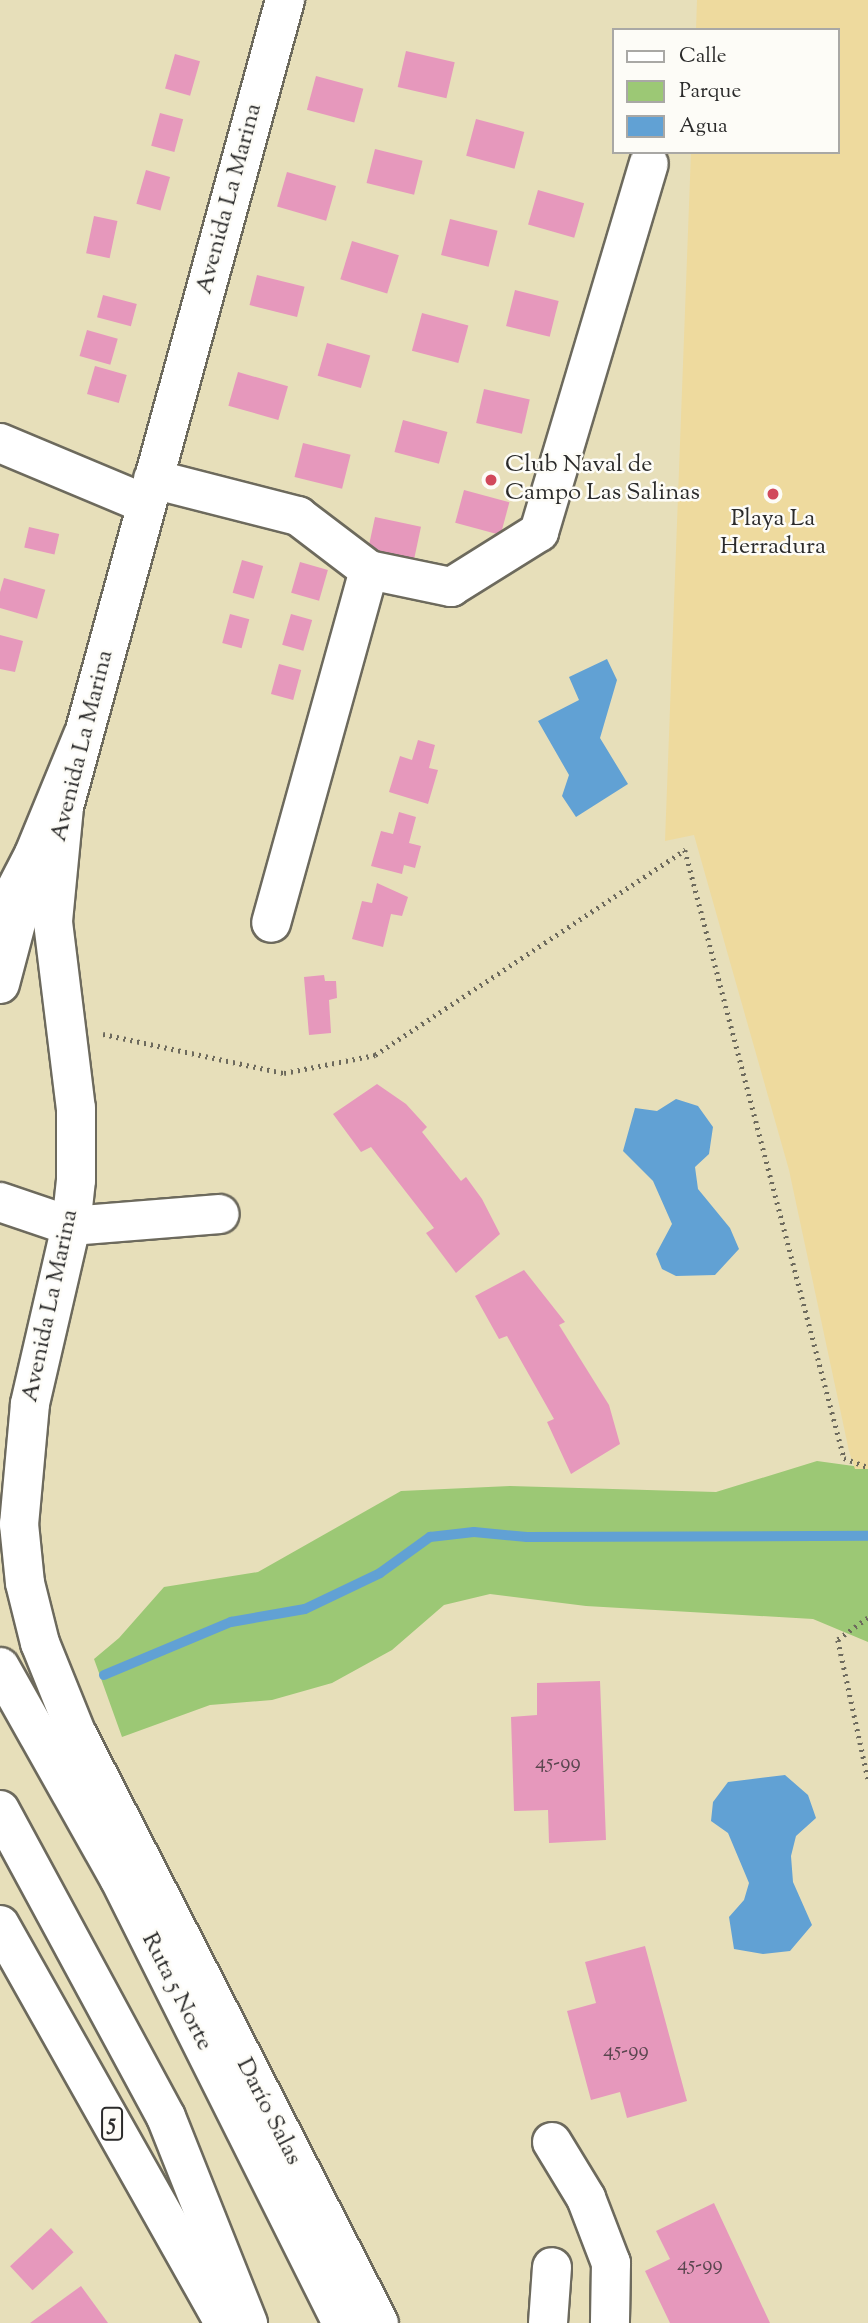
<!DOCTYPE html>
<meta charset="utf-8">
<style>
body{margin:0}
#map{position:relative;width:868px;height:2323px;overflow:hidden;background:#e7dfba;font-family:"Sorts Mill Goudy",serif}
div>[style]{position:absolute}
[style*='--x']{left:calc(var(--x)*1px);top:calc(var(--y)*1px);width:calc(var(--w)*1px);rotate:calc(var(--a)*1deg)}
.green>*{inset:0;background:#9cc875}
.sand>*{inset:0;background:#eeda9e}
.water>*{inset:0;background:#61a1d4}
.stream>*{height:10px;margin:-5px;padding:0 5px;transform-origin:5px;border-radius:5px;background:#61a1d4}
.building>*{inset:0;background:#e698bc;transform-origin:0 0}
.path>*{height:4.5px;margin-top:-2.25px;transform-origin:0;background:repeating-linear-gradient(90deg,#6d6a5d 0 2px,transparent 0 7px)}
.roads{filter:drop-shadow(2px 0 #6d6a5d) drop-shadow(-2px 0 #6d6a5d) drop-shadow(0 2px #6d6a5d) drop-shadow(0 -2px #6d6a5d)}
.minor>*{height:38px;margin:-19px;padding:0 19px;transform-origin:19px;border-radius:19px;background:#fff}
.major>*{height:38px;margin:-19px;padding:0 19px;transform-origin:19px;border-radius:19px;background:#fff}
.highway>*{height:38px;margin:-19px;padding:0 19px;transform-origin:19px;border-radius:19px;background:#fff}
.dots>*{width:19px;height:19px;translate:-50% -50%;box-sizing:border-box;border:4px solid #fdfcf7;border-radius:50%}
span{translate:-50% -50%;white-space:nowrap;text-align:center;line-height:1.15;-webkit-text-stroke:5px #fdfcf7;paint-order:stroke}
.number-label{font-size:21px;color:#5a464f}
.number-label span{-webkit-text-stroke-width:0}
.shield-label span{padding:2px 5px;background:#fdfcf7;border:2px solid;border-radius:5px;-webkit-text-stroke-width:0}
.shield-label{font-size:23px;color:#2b2b2b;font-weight:700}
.street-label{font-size:24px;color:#2b2b2b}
.poi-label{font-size:24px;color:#2b2b2b}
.left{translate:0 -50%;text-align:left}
.legend{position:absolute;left:612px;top:28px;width:228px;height:126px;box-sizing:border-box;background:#fdfcf7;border:2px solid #a9a8a5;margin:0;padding:9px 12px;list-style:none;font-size:21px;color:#2b2b2b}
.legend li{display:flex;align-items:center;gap:14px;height:35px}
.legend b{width:35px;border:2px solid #a9a8a5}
</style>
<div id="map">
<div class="green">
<i style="clip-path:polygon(817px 1461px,868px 1468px,868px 1642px,813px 1619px,586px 1606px,490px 1594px,444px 1605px,392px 1650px,332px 1683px,272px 1700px,210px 1705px,122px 1737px,94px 1659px,119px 1638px,164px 1587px,258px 1572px,401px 1491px,510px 1486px,716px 1492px)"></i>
</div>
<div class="sand">
<i style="clip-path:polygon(697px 0,868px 0,868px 1469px,855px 1469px,849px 1451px,789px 1170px,694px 835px,665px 841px,691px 152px,838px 152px,838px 30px,696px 30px)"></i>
</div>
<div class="water">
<i style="clip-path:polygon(607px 659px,617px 680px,600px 738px,628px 784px,576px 817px,562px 796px,569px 775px,538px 721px,579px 700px,569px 677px)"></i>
<i style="clip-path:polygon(676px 1099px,698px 1106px,713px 1127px,709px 1154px,695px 1167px,698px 1189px,730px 1228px,739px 1249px,715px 1275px,676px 1276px,662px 1269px,656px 1254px,672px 1224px,653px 1181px,623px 1151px,635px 1108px,657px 1111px)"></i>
<i style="clip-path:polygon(785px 1775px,808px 1795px,816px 1818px,796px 1836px,791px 1856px,793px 1882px,812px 1925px,790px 1951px,763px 1954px,734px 1949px,729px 1917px,744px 1900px,749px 1883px,728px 1833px,711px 1821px,713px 1802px,728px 1782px)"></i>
</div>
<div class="stream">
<i style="--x:104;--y:1675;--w:138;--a:-22.7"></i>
<i style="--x:231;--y:1622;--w:75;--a:-10"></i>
<i style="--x:305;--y:1609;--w:83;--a:-25.6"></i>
<i style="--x:380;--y:1573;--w:62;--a:-35.8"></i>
<i style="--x:430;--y:1537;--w:44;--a:-6.5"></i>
<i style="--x:474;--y:1532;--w:53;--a:5.4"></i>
<i style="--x:527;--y:1537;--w:341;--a:-0.2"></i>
</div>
<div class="building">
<i style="left:406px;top:51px;width:50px;height:37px;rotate:13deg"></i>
<i style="left:175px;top:54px;width:26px;height:36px;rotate:16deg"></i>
<i style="left:316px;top:76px;width:49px;height:35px;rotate:15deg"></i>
<i style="left:160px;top:113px;width:24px;height:34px;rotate:15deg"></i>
<i style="left:476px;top:119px;width:50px;height:38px;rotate:15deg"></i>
<i style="left:375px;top:149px;width:49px;height:35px;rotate:14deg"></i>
<i style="left:146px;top:170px;width:25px;height:35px;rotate:16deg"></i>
<i style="left:287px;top:172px;width:51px;height:36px;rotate:16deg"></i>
<i style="left:538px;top:190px;width:48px;height:36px;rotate:16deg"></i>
<i style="left:94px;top:216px;width:24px;height:38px;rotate:12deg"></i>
<i style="left:450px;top:219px;width:49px;height:37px;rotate:14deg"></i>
<i style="left:352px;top:241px;width:49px;height:40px;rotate:17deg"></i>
<i style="left:257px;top:275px;width:49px;height:31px;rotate:14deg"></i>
<i style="left:515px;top:290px;width:45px;height:37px;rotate:14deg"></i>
<i style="left:103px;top:295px;width:35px;height:23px;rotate:15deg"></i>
<i style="left:422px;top:313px;width:48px;height:39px;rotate:15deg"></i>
<i style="left:87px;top:330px;width:32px;height:27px;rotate:16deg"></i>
<i style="left:327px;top:343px;width:45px;height:34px;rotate:16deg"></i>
<i style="left:95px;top:366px;width:33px;height:29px;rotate:16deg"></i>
<i style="left:238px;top:372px;width:52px;height:35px;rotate:16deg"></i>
<i style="left:484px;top:389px;width:47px;height:35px;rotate:13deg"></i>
<i style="left:403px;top:420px;width:46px;height:33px;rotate:15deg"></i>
<i style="left:303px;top:443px;width:49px;height:35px;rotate:14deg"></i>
<i style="left:464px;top:490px;width:47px;height:34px;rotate:15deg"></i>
<i style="left:375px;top:517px;width:47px;height:37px;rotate:12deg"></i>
<i style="left:29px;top:527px;width:31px;height:21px;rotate:13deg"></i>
<i style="left:242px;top:560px;width:22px;height:34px;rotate:16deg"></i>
<i style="left:300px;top:562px;width:29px;height:32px;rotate:16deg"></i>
<i style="left:4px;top:578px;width:43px;height:30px;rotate:16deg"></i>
<i style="left:230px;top:614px;width:20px;height:30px;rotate:15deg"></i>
<i style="left:291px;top:614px;width:22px;height:32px;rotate:16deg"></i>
<i style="clip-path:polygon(0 635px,23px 641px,15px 672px,0 669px)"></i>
<i style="left:279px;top:664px;width:23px;height:31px;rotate:15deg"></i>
<i style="clip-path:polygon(418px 740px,435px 745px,429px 768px,438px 770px,428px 804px,389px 792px,400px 756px,412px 760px)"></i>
<i style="clip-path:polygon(399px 812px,416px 817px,409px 843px,421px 846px,415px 868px,404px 865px,402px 874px,371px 866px,381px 831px,393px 834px)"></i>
<i style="clip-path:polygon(377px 883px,408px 897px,402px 916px,391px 914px,383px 947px,352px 939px,362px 901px,372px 903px)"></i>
<i style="clip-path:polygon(324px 975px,325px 981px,336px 981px,337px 998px,329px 1000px,331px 1033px,309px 1035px,304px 977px)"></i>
<i style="clip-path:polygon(377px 1084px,406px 1104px,427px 1127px,422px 1132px,461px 1181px,466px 1177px,482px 1199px,500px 1234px,456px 1273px,426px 1233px,434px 1228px,371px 1147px,361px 1152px,333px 1114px)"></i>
<i style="clip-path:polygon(524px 1270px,565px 1322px,559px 1325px,609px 1405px,620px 1444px,571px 1474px,547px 1422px,554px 1419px,507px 1336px,499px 1339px,475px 1296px)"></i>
<i style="clip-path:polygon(600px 1681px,606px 1840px,549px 1843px,548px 1810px,514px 1811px,511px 1717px,537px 1715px,537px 1683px)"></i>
<i style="clip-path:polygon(645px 1946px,687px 2101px,627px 2118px,620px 2092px,591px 2100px,567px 2011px,596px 2003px,585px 1962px)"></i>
<i style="clip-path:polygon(714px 2203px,770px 2323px,670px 2323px,645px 2271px,670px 2259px,656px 2231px)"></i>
<i style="left:51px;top:2228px;width:33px;height:56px;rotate:47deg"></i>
<i style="clip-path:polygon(81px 2286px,108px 2323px,30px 2323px)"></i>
</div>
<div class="path">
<i style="--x:103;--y:1034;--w:185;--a:12.2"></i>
<i style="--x:284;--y:1073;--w:93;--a:-11.2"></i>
<i style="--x:375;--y:1055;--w:372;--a:-33.5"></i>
<i style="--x:685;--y:850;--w:628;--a:75.34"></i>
<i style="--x:844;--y:1458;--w:26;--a:21"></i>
<i style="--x:868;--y:1618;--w:37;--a:144"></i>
<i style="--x:838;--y:1640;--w:142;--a:77.8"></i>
</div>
<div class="roads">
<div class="minor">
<i style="--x:0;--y:443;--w:158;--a:22.7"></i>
<i style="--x:153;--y:479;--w:150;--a:14.3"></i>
<i style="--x:298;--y:516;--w:89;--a:37.3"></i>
<i style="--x:369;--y:570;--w:366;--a:105.5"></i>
<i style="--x:369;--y:570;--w:84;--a:11.7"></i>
<i style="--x:451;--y:587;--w:104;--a:-32"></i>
<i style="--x:539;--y:532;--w:384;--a:-73.4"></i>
<i style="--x:71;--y:1226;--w:149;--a:-4.6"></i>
<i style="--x:552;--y:2142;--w:66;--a:58.7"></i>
<i style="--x:586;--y:2198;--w:70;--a:69"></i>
<i style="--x:611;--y:2263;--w:60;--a:91"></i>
<i style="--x:548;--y:2323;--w:56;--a:-85.9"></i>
</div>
<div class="major">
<i style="--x:285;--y:0;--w:837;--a:105.32"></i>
<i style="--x:64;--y:807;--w:116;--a:95.5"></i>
<i style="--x:53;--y:922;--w:187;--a:83"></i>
<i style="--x:76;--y:1108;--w:72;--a:90"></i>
<i style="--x:76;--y:1180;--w:46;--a:96.2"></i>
<i style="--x:71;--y:1226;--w:183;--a:103"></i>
<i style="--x:30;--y:1404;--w:121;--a:95.2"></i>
<i style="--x:19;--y:1524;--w:59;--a:84.2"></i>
<i style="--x:25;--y:1583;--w:62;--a:76"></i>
<i style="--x:40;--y:1643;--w:96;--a:68"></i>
<i style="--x:76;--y:1732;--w:664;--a:62.86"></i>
</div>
<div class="highway">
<i style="--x:0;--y:920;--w:74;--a:-62.7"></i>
<i style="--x:34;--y:854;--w:129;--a:-67.6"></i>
<i style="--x:0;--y:984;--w:94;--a:-75.2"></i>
<i style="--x:0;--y:1202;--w:75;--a:18.7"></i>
<i style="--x:0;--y:1667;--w:242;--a:60.6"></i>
<i style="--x:119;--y:1878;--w:498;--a:63.4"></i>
<i style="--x:0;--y:1810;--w:349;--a:61.6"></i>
<i style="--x:166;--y:2117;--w:222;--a:68.3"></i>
<i style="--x:0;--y:1925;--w:457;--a:60.6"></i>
</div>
</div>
<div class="dots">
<i style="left:491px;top:480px;background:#d1495b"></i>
<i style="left:773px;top:494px;background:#d1495b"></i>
</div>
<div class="number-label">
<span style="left:558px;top:1763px">45-99</span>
<span style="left:626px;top:2051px">45-99</span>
<span style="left:700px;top:2265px">45-99</span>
</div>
<div class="shield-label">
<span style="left:112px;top:2124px">5</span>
</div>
<div class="street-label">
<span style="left:230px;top:199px;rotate:-75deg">Avenida La Marina</span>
<span style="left:83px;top:746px;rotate:-76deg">Avenida La Marina</span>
<span style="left:51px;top:1306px;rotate:-78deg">Avenida La Marina</span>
<span style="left:176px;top:1992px;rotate:63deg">Ruta 5 Norte</span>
<span style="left:268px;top:2112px;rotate:63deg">Darío Salas</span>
</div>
<div class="poi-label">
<span class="left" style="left:505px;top:480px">Club Naval de<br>Campo Las Salinas</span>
<span style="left:773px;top:534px">Playa La<br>Herradura</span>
</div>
<ul class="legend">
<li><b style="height:9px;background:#fff"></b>Calle</li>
<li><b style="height:19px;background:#9cc875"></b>Parque</li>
<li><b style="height:19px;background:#61a1d4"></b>Agua</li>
</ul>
</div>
